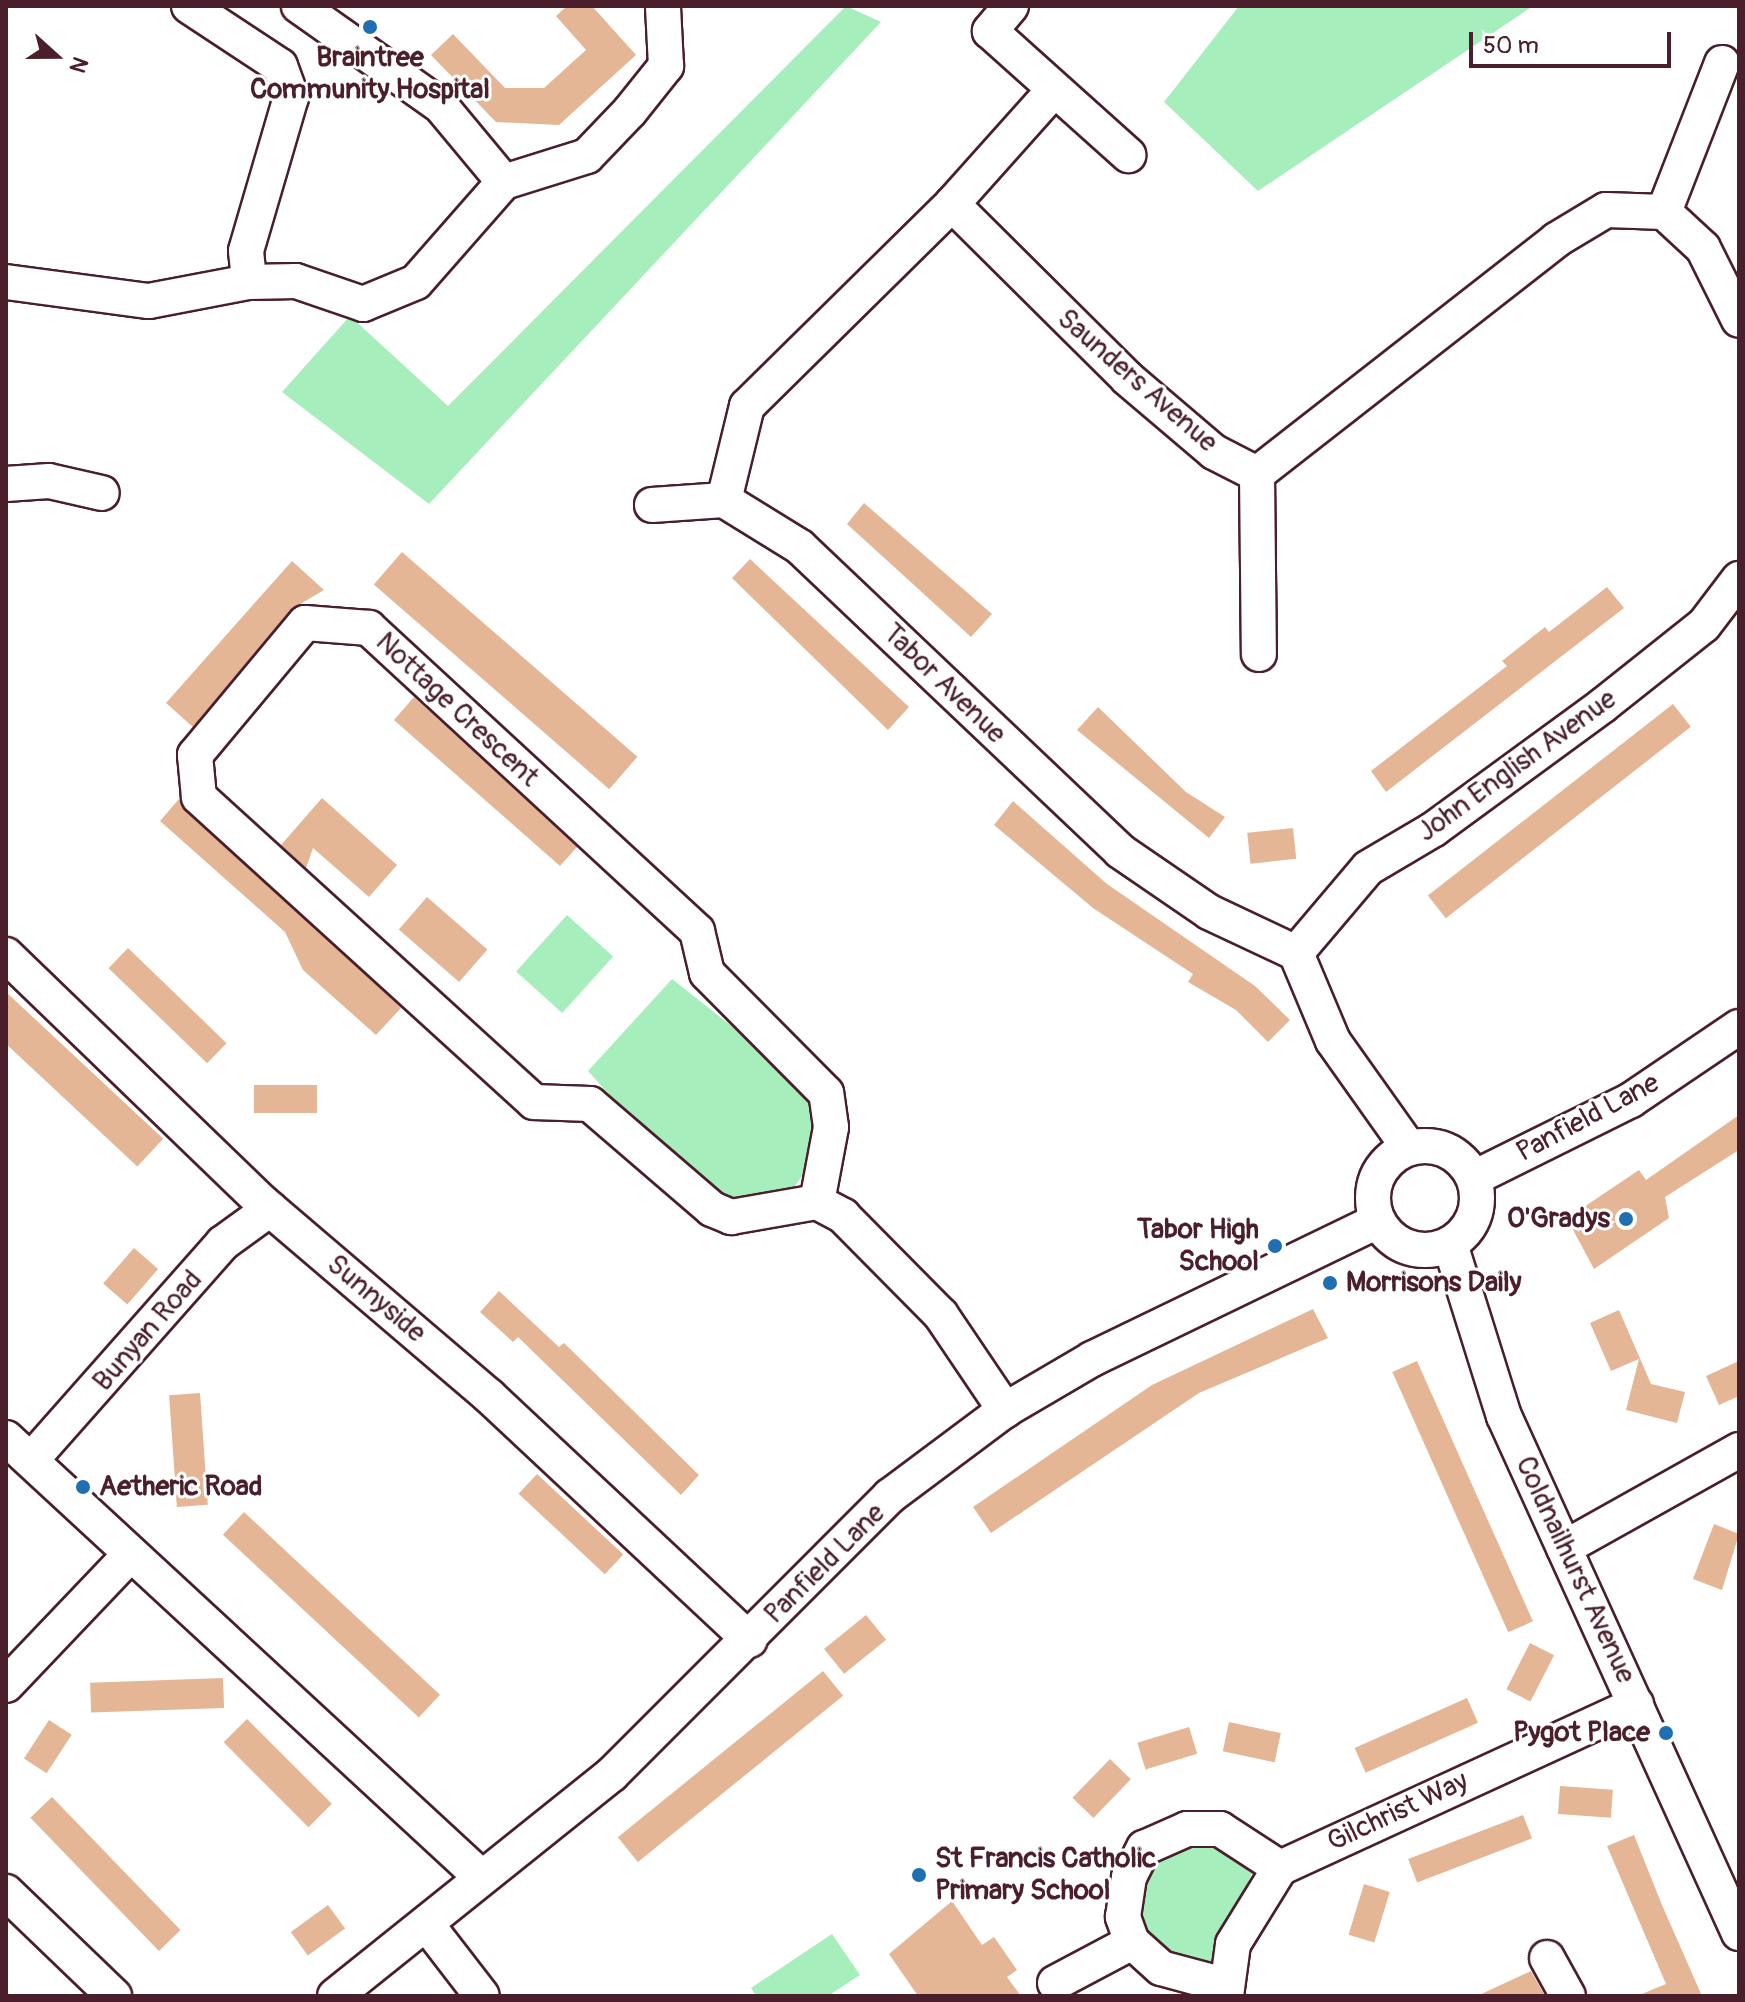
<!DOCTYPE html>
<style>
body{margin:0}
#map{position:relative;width:1745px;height:2002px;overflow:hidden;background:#fff;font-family:Pangolin,sans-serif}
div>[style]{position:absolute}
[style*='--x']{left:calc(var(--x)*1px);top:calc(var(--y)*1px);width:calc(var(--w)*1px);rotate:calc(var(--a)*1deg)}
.green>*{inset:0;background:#a6eebb;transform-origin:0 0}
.building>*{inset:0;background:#e4b695;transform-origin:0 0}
.roads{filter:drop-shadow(2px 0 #4a1f2b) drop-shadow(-2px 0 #4a1f2b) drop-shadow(0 2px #4a1f2b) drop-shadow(0 -2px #4a1f2b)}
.minor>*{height:34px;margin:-17px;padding:0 17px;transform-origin:17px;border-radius:17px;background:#fff}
.minor>.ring{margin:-17px;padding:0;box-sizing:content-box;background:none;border:34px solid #fff;border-radius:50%}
.dots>*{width:22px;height:22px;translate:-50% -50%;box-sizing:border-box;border:4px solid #fff;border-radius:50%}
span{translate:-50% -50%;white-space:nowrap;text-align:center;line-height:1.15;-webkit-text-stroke:6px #fff;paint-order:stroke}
.poi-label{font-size:28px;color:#4a1f2b;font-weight:700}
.right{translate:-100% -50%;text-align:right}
.left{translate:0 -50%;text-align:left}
.street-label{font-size:28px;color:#4a1f2b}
.frame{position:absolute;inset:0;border:8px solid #4a1f2b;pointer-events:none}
.north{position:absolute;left:16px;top:16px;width:80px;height:80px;-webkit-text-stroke:6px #fff;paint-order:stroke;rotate:111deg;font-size:22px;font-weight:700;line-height:32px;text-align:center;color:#4a1f2b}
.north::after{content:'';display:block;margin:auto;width:28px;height:36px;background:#4a1f2b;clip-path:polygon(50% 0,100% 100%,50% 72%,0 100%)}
.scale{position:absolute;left:1469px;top:32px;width:202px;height:36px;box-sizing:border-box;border:4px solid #4a1f2b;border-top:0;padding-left:10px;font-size:24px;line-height:28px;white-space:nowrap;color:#4a1f2b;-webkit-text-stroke:6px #fff;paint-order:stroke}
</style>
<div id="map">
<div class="green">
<i style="clip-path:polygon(846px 6px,881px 22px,429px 504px,282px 392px,350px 316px,448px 406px)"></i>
<i style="clip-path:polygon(1239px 6px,1533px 6px,1258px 191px,1164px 102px)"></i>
<i style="left:567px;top:915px;width:62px;height:76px;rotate:42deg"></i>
<i style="clip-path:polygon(672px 979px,815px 1092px,810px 1165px,790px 1193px,712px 1209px,588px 1071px)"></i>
<i style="clip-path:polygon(1202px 1839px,1247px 1859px,1253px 1871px,1212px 1966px,1178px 1966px,1138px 1926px,1137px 1892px,1150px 1860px)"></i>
<i style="clip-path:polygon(832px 1934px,860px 1975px,828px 1996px,756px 1996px,751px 1988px)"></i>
</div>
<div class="building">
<i style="clip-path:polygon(567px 6px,592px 6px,636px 55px,559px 125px,496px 122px,431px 55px,453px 34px,505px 88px,544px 88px,586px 50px,556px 16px)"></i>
<i style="clip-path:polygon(864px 503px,992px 614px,971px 637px,847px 524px)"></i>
<i style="left:402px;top:552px;width:312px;height:43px;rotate:41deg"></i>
<i style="clip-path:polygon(750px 559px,909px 707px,888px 730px,732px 578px)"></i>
<i style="clip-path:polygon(292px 561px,324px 590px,290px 610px,193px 727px,166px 703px)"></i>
<i style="clip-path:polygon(1607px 587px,1624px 608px,1386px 792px,1371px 771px,1507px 666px,1502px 661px,1545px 627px,1549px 632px)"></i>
<i style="clip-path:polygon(414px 697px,577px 847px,560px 866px,394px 720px)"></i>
<i style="left:1673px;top:704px;width:29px;height:311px;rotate:52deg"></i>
<i style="clip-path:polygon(1098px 707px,1186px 792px,1225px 817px,1209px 838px,1077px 730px)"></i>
<i style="clip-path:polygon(322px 798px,397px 865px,369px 897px,313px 848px,306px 868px,281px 845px)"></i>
<i style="clip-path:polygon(179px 799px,401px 1008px,376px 1035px,303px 970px,285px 932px,160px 821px)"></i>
<i style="clip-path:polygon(1013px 801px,1107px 884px,1255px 986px,1290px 1020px,1268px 1042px,1236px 1010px,1188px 982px,1193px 974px,1093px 908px,994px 825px)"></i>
<i style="left:1293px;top:828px;width:31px;height:46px;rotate:84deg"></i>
<i style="left:427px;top:897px;width:80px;height:43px;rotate:41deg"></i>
<i style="left:128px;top:948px;width:137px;height:28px;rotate:44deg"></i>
<i style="left:6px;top:992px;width:215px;height:38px;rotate:43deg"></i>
<i style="left:254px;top:1085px;width:63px;height:28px"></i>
<i style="clip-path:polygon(1739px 1115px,1739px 1150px,1665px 1197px,1669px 1218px,1594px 1269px,1572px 1228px,1585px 1220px,1578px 1211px,1639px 1170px,1646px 1180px)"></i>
<i style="left:134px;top:1248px;width:32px;height:47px;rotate:41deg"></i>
<i style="clip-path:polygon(499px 1291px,559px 1347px,564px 1343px,699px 1475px,681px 1495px,518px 1337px,513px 1342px,480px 1312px)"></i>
<i style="clip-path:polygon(1313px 1309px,1328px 1338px,1199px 1393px,991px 1533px,973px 1507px,1152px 1385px)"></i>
<i style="clip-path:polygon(1619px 1310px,1651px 1384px,1685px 1392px,1677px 1423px,1626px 1410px,1639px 1359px,1611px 1371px,1590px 1323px)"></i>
<i style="left:1417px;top:1361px;width:285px;height:27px;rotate:66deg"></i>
<i style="clip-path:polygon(1739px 1361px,1739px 1396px,1719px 1405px,1706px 1376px)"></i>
<i style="left:200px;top:1393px;width:112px;height:31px;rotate:86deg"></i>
<i style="left:537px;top:1474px;width:118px;height:27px;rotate:43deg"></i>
<i style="left:244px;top:1512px;width:268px;height:31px;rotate:43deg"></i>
<i style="clip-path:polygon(1714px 1524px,1739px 1534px,1722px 1590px,1693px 1579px)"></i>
<i style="left:866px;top:1615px;width:32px;height:54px;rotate:51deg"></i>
<i style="left:1530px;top:1643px;width:27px;height:52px;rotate:27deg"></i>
<i style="left:823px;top:1671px;width:32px;height:264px;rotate:51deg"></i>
<i style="left:223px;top:1678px;width:30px;height:133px;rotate:88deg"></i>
<i style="left:1467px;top:1698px;width:27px;height:123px;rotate:66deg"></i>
<i style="left:247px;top:1719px;width:120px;height:33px;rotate:45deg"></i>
<i style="left:49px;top:1720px;width:27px;height:46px;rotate:33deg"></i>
<i style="left:1229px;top:1722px;width:53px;height:30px;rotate:12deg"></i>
<i style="left:1189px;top:1727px;width:28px;height:54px;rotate:73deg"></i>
<i style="left:1110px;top:1759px;width:29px;height:54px;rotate:44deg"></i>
<i style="left:1560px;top:1786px;width:53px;height:28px;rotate:4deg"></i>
<i style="left:52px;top:1797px;width:185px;height:30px;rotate:46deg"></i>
<i style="left:1523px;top:1815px;width:25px;height:123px;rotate:69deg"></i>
<i style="clip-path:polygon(1634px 1835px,1662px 1905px,1702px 1996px,1637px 1996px,1666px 1984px,1607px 1846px)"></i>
<i style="left:1364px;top:1884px;width:27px;height:53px;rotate:17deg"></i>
<i style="clip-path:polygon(952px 1901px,982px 1945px,994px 1937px,1017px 1970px,1007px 1977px,1021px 1996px,918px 1996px,889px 1954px)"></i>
<i style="left:328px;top:1905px;width:29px;height:46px;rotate:54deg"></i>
<i style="clip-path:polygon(1531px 1971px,1545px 1996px,1477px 1996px)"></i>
</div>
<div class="roads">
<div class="minor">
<i style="--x:189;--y:6;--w:109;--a:33.4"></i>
<i style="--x:280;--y:66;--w:33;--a:70"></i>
<i style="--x:291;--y:97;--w:160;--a:106.3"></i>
<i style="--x:246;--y:251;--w:31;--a:84"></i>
<i style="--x:1011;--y:6;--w:33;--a:130"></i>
<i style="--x:990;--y:31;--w:186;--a:41.9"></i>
<i style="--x:1053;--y:91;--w:152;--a:131.8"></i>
<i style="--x:952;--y:204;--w:288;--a:135.4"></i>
<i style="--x:747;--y:406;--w:97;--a:103.7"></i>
<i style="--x:724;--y:500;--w:89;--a:31.7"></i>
<i style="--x:800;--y:547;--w:441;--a:43.5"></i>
<i style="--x:1120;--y:851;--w:108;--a:34.4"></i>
<i style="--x:1209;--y:912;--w:96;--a:25.2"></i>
<i style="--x:1296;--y:953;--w:95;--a:67.2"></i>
<i style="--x:1333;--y:1041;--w:131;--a:54.6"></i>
<i style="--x:504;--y:182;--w:87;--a:-17.4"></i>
<i style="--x:587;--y:156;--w:62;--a:-46.3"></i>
<i style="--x:630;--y:111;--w:58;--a:-51.3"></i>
<i style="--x:666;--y:66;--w:60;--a:-92.9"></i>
<i style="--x:952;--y:204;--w:247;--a:44.8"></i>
<i style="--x:1127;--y:378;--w:114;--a:40.4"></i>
<i style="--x:1214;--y:452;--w:48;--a:27.1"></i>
<i style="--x:1257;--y:474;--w:380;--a:-38"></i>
<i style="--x:1556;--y:240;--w:58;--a:-31"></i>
<i style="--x:1606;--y:210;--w:58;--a:2"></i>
<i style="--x:1664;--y:212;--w:160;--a:-68.7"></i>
<i style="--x:1664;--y:212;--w:53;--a:42.7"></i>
<i style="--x:1703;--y:248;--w:80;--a:63.4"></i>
<i style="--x:6;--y:282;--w:144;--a:7.6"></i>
<i style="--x:149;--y:301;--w:102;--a:-10.8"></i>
<i style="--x:249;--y:282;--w:47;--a:-1.2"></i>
<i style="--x:296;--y:281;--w:71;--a:18.9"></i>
<i style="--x:363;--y:304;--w:57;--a:-22.5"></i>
<i style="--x:416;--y:282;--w:133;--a:-48.7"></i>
<i style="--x:504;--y:182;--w:99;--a:-129.7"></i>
<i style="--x:441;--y:106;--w:174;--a:-144.8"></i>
<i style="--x:1257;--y:474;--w:180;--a:89.4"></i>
<i style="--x:6;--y:484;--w:43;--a:-4"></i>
<i style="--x:49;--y:481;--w:54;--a:12.8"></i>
<i style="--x:652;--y:505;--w:72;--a:-4"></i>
<i style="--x:1296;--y:953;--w:111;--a:-49.7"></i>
<i style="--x:1368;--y:868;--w:77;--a:-30.6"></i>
<i style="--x:1434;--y:829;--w:208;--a:-36.2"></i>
<i style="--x:1602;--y:706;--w:130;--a:-38.5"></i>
<i style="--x:1704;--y:625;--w:58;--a:-52.7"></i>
<i style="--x:6;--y:955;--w:357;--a:44"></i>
<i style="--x:263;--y:1203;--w:297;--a:40.5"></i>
<i style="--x:489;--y:1396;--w:357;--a:43.1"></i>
<i class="ring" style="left:1373px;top:1146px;width:70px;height:70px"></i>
<i style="--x:1474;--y:1178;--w:175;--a:-26.4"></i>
<i style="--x:1631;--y:1100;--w:130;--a:-34.1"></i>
<i style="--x:817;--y:1202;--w:76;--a:-79.4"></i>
<i style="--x:831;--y:1127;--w:34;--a:-98"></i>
<i style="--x:826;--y:1093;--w:169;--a:-134.8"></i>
<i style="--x:707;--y:973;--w:43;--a:-103.4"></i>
<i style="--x:697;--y:931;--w:447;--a:-137.3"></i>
<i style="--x:369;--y:628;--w:64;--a:-175.5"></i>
<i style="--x:305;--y:623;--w:172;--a:129.8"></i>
<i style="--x:195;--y:755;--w:42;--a:84.6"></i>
<i style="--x:199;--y:797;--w:453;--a:42.3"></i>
<i style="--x:534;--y:1102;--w:56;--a:2"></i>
<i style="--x:590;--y:1104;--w:161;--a:40.7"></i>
<i style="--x:712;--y:1209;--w:21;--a:23"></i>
<i style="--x:731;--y:1217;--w:87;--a:-9.9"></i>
<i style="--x:817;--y:1202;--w:30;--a:28"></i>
<i style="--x:843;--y:1216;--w:139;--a:45.3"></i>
<i style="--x:941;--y:1315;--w:115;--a:56"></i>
<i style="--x:1450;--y:1244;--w:180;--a:72.6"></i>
<i style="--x:1504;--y:1416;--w:568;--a:65.56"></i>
<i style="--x:6;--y:1438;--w:645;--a:42.74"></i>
<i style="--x:32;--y:1459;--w:288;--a:-48.5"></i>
<i style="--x:223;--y:1243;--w:58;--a:-35.9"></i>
<i style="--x:1564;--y:1548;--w:201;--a:-29.2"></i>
<i style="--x:6;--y:1685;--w:180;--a:-46.4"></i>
<i style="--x:6;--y:1892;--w:150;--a:43.9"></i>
<i style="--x:428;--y:1926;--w:88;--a:52.4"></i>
<i style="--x:1547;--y:1958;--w:43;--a:61.1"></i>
<i style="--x:1055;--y:1983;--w:87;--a:-28"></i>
<i style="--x:1224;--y:1985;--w:65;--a:-164.9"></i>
<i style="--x:1161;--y:1968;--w:39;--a:-138"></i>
<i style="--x:1132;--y:1942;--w:27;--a:-110"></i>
<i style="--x:1123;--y:1917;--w:40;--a:-81.5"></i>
<i style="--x:1129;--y:1877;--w:33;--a:-63"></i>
<i style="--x:1144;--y:1848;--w:47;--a:-23.8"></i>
<i style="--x:1187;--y:1829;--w:33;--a:0"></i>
<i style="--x:1220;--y:1829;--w:72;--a:33"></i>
<i style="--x:335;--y:1996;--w:355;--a:-38.7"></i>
<i style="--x:612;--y:1774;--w:393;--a:-45"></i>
<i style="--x:890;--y:1496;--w:144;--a:-36.8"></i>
<i style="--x:1005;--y:1410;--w:101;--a:-30.4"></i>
<i style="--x:1092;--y:1359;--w:317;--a:-25.8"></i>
<i style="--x:1226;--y:1996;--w:52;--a:-82.3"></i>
<i style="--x:1233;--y:1944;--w:89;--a:-58.3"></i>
<i style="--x:1280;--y:1868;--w:392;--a:-24.7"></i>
</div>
</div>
<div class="dots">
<i style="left:370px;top:27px;background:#1f6fb2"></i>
<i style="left:1626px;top:1219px;background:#1f6fb2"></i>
<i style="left:1275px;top:1246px;background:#1f6fb2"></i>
<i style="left:1330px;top:1283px;background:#1f6fb2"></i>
<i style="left:83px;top:1487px;background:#1f6fb2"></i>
<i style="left:1666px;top:1733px;background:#1f6fb2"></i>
<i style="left:919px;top:1875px;background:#1f6fb2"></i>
</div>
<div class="poi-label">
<span style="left:370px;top:74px">Braintree<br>Community Hospital</span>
<span class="right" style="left:1610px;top:1219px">O'Gradys</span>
<span class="right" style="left:1259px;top:1246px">Tabor High<br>School</span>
<span class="left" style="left:1346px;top:1283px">Morrisons Daily</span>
<span class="left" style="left:99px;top:1487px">Aetheric Road</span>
<span class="right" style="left:1650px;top:1733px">Pygot Place</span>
<span class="left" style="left:935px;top:1875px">St Francis Catholic<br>Primary School</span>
</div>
<div class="street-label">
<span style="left:1137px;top:381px;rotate:41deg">Saunders Avenue</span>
<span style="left:944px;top:684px;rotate:44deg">Tabor Avenue</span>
<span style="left:457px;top:710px;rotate:43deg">Nottage Crescent</span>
<span style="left:1517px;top:766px;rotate:-36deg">John English Avenue</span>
<span style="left:1588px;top:1118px;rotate:-28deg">Panfield Lane</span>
<span style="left:376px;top:1299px;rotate:40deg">Sunnyside</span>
<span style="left:148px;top:1331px;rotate:-49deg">Bunyan Road</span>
<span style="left:825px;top:1564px;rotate:-45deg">Panfield Lane</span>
<span style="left:1575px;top:1570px;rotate:65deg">Coldnailhurst Avenue</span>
<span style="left:1398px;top:1812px;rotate:-25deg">Gilchrist Way</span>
</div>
<div class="frame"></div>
<div class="north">N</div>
<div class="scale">50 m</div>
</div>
